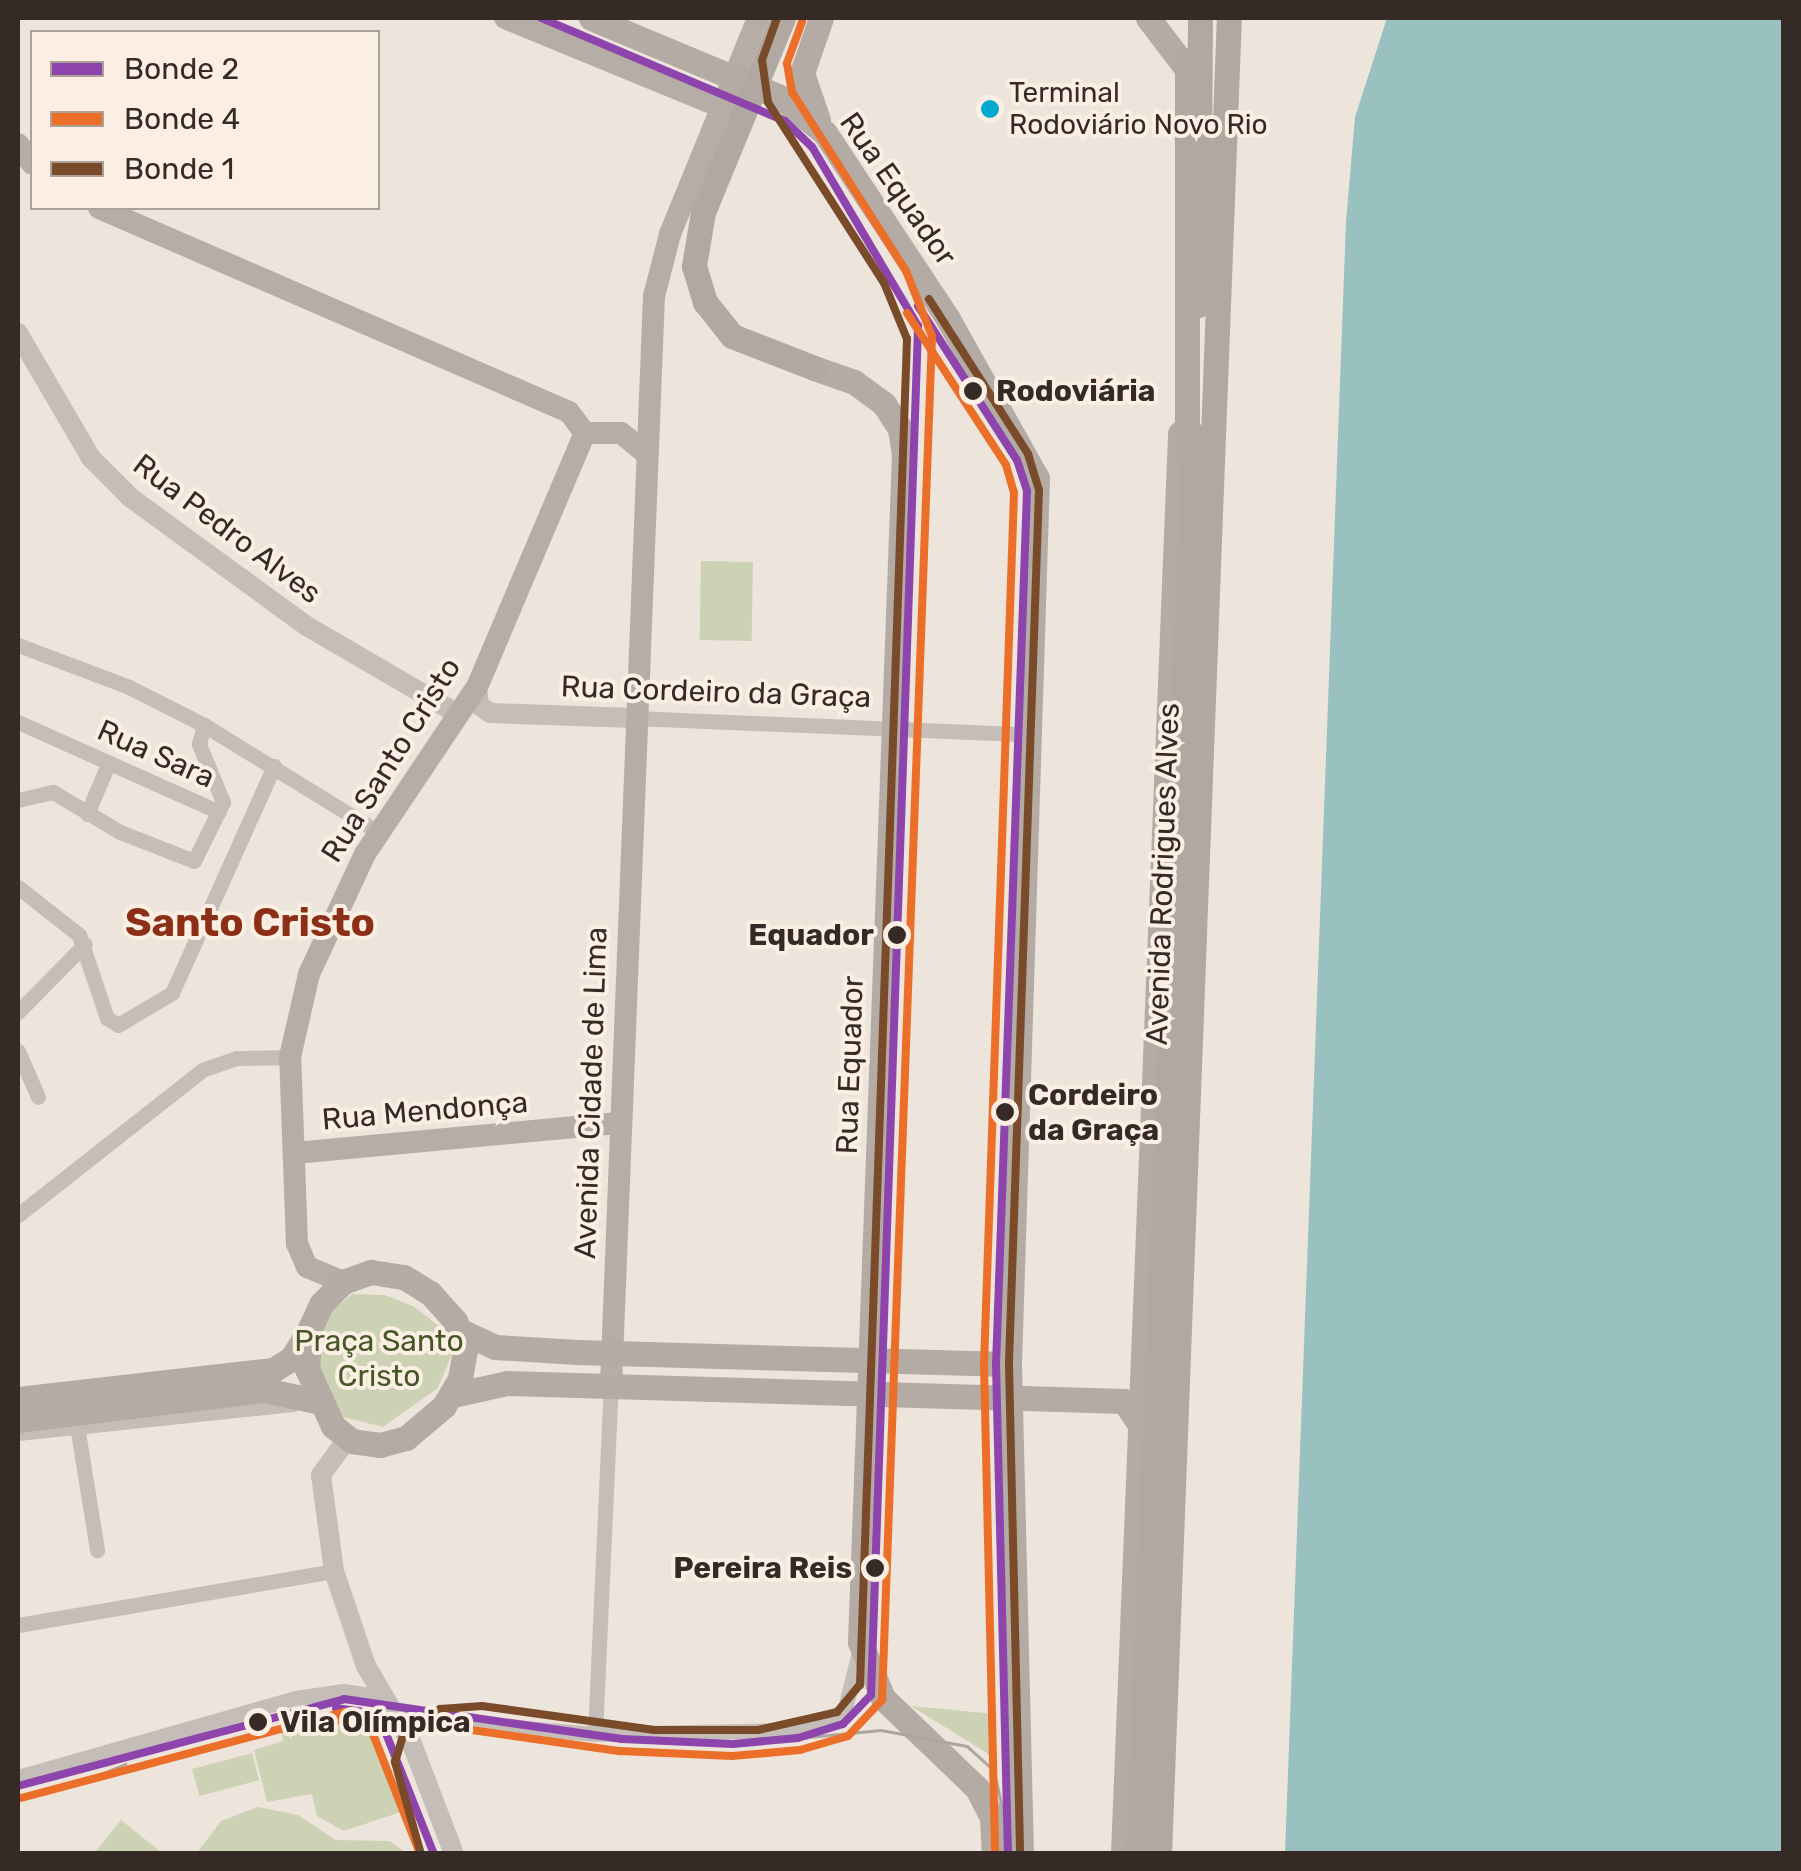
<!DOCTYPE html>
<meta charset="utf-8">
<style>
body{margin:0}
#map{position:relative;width:1801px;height:1871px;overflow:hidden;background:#ede5dc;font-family:Rubik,sans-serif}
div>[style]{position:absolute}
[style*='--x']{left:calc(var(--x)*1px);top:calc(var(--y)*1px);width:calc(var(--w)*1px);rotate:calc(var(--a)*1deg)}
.green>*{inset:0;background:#ced2b5;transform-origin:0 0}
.water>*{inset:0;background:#98c1bf}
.minor>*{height:15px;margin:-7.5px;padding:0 7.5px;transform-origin:7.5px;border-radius:7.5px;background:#c5bdb7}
.tertiary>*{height:20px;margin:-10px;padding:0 10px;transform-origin:10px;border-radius:10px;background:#c5bdb7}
.secondary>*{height:22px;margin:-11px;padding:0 11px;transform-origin:11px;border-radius:11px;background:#b6ada6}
.primary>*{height:25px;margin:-12.5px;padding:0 12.5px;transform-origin:12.5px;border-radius:12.5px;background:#b4aba5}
.trunk>*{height:25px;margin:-12.5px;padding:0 12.5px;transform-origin:12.5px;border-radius:12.5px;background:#b0a8a1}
.tram>*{height:2.5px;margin:-1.25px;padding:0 1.25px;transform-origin:1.25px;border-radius:1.25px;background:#ada6a0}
.trunk-bridge>*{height:25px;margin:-12.5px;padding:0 12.5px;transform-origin:12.5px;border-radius:12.5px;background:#b0a8a1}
.tram-1>*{height:8px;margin:-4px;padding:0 4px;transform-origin:4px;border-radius:4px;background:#8e44ad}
.tram-2>*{height:8px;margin:-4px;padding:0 4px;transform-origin:4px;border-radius:4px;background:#ec6f29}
.tram-3>*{height:8px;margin:-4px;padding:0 4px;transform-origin:4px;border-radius:4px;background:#7a4b2a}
.dots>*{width:28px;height:28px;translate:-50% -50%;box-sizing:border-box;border:5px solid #fbefe3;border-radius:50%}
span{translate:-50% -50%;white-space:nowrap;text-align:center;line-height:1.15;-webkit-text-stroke:8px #fbefe3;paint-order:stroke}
.bus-label{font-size:28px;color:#352a25}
.left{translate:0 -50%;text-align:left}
.street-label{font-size:30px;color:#352a25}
.stop-label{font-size:30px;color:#352a25;font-weight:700}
.right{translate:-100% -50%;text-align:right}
.park-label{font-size:30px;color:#465627}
.district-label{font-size:40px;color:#8b2f17;font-weight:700}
.frame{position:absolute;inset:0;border:20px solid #352a25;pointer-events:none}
.legend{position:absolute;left:30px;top:30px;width:350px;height:180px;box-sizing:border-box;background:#fbefe3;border:2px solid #aca097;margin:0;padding:12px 18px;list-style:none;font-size:30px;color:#352a25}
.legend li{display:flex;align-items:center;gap:20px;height:50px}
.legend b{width:50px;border:2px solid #aca097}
</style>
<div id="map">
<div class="green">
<i style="left:701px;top:561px;width:52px;height:79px;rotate:1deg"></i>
<i style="clip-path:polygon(352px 1294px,385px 1295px,413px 1306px,445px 1331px,454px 1349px,438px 1388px,383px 1427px,343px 1417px,321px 1390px,317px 1340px,326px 1316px)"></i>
<i style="clip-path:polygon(911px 1706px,995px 1714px,995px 1765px,987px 1753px)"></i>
<i style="clip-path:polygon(319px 1715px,347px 1715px,372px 1733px,404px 1811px,344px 1831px,317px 1816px,312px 1794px,267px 1802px,254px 1750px,283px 1741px,280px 1726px)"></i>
<i style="left:252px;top:1753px;width:28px;height:62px;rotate:75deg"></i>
<i style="clip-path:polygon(258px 1807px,298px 1815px,336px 1840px,390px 1841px,406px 1853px,196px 1854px,221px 1821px)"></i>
<i style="clip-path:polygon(121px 1820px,162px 1853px,94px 1853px)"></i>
</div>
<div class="water">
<i style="clip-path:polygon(1387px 18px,1783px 18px,1783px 1853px,1285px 1853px,1346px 222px,1355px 117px)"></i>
</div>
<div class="minor">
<i style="--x:18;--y:645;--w:119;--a:20.7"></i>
<i style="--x:129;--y:687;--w:84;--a:26.9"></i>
<i style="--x:204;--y:725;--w:204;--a:31.6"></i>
<i style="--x:634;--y:718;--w:398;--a:2.4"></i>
<i style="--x:18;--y:722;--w:220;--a:24.1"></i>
<i style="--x:18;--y:800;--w:36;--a:-13"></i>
<i style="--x:53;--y:792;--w:78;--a:30.8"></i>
<i style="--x:120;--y:832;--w:79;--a:21.4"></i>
<i style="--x:194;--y:861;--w:66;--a:-63.8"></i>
<i style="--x:223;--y:802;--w:63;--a:-112.5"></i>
<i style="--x:199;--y:744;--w:20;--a:-75"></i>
<i style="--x:87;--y:814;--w:56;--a:-67.1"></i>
<i style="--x:18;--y:887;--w:78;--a:38.2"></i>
<i style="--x:79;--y:935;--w:88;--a:71.4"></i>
<i style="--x:107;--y:1018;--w:13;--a:32"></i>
<i style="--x:118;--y:1025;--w:63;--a:-30.7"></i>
<i style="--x:172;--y:993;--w:249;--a:-65.8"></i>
<i style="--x:18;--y:1012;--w:95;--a:-45.4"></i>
<i style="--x:18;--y:1051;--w:50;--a:66.5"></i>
<i style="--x:18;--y:1215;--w:234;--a:-38.2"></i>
<i style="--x:202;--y:1070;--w:37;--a:-19"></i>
<i style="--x:237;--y:1058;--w:53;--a:-1.1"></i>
<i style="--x:77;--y:1426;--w:126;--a:80.8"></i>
<i style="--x:18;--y:1433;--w:276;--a:-6"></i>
<i style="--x:18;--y:1625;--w:321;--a:-9.7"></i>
<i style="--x:396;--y:1717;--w:200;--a:4.9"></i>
<i style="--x:595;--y:1734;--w:191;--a:-1.2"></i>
<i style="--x:786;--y:1730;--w:61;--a:-17.2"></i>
<i style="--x:844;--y:1712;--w:62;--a:-76"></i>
<i style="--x:595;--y:1734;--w:349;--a:-87.4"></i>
<i style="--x:18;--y:1777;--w:288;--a:-15.9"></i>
<i style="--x:295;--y:1698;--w:49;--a:-8.3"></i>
<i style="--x:343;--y:1691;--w:37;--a:8"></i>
</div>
<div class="tertiary">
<i style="--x:18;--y:333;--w:145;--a:59.7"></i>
<i style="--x:91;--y:458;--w:57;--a:45"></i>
<i style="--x:131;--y:498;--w:215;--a:36.1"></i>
<i style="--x:305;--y:625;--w:177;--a:30.2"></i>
<i style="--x:477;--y:687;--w:18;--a:84"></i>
<i style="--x:479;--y:705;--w:14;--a:36"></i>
<i style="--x:490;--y:713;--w:144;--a:2"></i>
<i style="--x:348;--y:1438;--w:46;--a:126.1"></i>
<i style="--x:321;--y:1475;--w:97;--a:82.3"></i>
<i style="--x:334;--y:1571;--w:100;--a:71.4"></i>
<i style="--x:366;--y:1666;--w:91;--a:59.5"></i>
<i style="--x:412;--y:1744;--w:118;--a:69.1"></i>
</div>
<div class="secondary">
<i style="--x:505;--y:18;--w:234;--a:22.4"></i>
<i style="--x:18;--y:144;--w:24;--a:54"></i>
<i style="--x:99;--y:208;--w:512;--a:23.46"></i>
<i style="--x:569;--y:412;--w:26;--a:53"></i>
<i style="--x:585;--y:433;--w:36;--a:0"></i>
<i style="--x:621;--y:433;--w:32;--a:39"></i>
<i style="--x:295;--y:1153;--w:327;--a:-5.3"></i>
<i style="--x:343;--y:1282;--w:39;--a:-157"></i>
<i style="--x:307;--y:1267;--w:25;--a:-113"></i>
<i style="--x:297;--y:1244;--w:187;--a:-92.1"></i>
<i style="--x:290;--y:1057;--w:85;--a:-77.1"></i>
<i style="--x:309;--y:974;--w:132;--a:-65"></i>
<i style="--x:365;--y:854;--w:201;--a:-56.2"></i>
<i style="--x:477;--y:687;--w:276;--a:-67"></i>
<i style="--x:611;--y:1385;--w:1090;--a:-87.74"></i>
<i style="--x:654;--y:296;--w:64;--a:-75.5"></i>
<i style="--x:670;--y:234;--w:233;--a:-67.8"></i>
</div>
<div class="primary">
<i style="--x:591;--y:18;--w:205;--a:22.7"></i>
<i style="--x:780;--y:97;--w:58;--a:38.7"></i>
<i style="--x:825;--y:133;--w:223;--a:56.5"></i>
<i style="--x:948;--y:319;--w:182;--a:60.8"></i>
<i style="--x:1037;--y:478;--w:886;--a:91.81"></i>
<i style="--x:1009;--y:1364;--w:490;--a:88.6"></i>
<i style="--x:1148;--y:18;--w:79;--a:52.7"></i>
<i style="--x:818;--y:120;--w:50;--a:-108.8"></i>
<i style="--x:802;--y:73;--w:58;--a:-70.9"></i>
<i style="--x:814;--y:368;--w:42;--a:19.3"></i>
<i style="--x:854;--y:382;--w:37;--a:36"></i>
<i style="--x:884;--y:404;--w:30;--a:57"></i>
<i style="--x:900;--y:429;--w:24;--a:81"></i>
<i style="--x:904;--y:453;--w:1190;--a:92.12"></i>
<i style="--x:860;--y:1642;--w:61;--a:67.7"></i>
<i style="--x:883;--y:1698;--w:130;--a:43.8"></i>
<i style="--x:977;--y:1788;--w:34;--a:63"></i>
<i style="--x:992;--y:1818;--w:36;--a:87"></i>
<i style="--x:371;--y:1272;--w:33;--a:9"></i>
<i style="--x:404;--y:1277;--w:31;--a:32"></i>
<i style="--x:430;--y:1293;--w:38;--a:48"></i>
<i style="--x:455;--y:1321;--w:31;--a:71"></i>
<i style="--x:465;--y:1350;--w:29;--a:100"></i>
<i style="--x:460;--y:1379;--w:31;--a:121"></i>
<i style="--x:444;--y:1406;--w:50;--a:139.9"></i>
<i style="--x:406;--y:1438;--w:27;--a:165"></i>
<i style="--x:380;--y:1445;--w:28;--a:-172"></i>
<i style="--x:352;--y:1441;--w:24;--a:-142"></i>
<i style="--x:333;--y:1426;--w:63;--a:-114.5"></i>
<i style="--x:307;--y:1369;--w:41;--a:-85.8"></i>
<i style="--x:310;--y:1328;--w:26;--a:-65"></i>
<i style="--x:321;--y:1304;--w:31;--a:-45"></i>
<i style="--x:343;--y:1282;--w:30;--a:-20"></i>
<i style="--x:461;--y:1331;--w:38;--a:25"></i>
<i style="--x:495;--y:1347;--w:82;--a:3.5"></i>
<i style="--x:577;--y:1352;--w:432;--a:1.6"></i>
<i style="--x:453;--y:1395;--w:55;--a:-12.5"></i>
<i style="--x:507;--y:1383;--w:617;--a:1.67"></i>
<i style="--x:1124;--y:1401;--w:29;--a:56"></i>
<i style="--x:18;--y:1399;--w:257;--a:-6.5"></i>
<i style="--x:273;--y:1370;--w:22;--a:-32"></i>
<i style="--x:292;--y:1358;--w:31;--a:-58"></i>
<i style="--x:18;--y:1420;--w:248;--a:-7"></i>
<i style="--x:264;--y:1390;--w:53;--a:11.9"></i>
<i style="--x:1123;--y:1854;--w:1422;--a:-87.7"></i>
</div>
<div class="trunk">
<i style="--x:1198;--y:305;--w:287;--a:-89.6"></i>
<i style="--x:1138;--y:1854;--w:1420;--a:-87.74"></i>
<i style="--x:1159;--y:1854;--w:1837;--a:-87.82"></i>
</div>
<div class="tram">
<i style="--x:798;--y:1738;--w:83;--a:-5.5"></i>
<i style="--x:881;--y:1730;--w:87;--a:10.5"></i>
<i style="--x:967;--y:1746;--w:36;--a:42"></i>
<i style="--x:994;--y:1770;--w:59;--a:77.4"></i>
<i style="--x:91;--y:1778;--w:37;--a:-22"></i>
</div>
<div class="trunk-bridge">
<i style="--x:783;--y:18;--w:210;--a:112.4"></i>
<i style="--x:703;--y:212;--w:55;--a:99.5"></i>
<i style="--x:694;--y:266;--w:38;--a:73"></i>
<i style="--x:705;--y:302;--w:43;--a:51.5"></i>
<i style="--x:732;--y:336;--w:88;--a:21.3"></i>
<i style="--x:1187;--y:456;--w:396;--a:-90"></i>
</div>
<div class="tram-1">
<i style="--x:918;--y:306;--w:183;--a:57.3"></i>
<i style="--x:1017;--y:460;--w:33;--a:72"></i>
<i style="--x:1027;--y:491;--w:874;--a:92.03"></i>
<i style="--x:996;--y:1364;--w:490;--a:88.6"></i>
<i style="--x:336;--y:1708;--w:30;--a:8"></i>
<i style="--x:366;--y:1712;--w:22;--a:39"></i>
<i style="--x:383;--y:1726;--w:138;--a:68.3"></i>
<i style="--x:18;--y:1786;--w:337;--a:-14.9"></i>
<i style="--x:344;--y:1699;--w:281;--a:8.2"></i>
<i style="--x:622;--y:1739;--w:111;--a:2.6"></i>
<i style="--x:733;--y:1744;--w:65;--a:-5.3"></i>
<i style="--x:798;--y:1738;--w:47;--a:-17.3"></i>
<i style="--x:843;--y:1724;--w:40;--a:-46"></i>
<i style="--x:871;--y:1695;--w:1370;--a:-88.03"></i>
<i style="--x:918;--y:326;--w:208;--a:-120.6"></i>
<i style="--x:812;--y:147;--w:37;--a:-136"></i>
<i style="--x:785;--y:121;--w:265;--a:-157.1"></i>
</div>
<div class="tram-2">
<i style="--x:907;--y:313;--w:181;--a:56.9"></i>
<i style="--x:1006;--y:465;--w:29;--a:74"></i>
<i style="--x:1014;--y:493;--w:872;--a:91.97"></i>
<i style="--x:984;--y:1364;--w:490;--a:88.7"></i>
<i style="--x:334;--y:1720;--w:27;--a:8"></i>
<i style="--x:361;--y:1724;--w:16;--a:40"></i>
<i style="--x:373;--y:1734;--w:129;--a:68.6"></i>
<i style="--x:21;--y:1798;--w:335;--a:-14.9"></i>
<i style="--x:345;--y:1712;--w:278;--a:8.1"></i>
<i style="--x:620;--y:1751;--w:112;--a:2.6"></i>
<i style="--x:732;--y:1756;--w:68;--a:-5"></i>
<i style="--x:800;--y:1750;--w:50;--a:-16.3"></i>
<i style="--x:848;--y:1736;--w:50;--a:-46.6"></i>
<i style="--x:882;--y:1700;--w:1365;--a:-87.9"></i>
<i style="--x:932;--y:336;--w:70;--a:-111.8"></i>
<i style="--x:906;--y:271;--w:212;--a:-122.5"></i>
<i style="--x:792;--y:92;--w:29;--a:-100"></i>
<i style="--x:787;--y:63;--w:44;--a:-69.9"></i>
</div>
<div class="tram-3">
<i style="--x:929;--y:299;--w:184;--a:57.4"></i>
<i style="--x:1028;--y:454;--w:38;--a:73"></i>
<i style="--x:1039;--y:490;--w:875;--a:91.97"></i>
<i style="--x:1009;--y:1364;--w:490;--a:88.7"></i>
<i style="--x:421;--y:1854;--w:96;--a:-105.8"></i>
<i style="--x:395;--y:1762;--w:27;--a:-73"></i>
<i style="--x:403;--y:1736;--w:46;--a:-36.1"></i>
<i style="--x:440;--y:1709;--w:42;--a:-4.1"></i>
<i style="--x:482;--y:1706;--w:174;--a:7.9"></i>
<i style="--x:654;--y:1730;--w:104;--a:0"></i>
<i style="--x:758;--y:1730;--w:81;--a:-12.8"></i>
<i style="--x:837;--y:1712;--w:35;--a:-50"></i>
<i style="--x:860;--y:1685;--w:1347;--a:-88"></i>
<i style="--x:907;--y:339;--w:61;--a:-112.3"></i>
<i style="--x:884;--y:283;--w:215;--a:-122.7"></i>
<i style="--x:768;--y:102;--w:42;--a:-98.1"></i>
<i style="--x:762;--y:60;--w:45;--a:-70.3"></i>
</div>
<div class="dots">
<i style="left:990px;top:109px;background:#00a9ce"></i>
<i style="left:973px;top:391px;background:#352a25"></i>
<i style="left:897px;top:935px;background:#352a25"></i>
<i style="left:1005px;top:1112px;background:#352a25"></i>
<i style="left:875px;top:1568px;background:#352a25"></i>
<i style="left:258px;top:1722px;background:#352a25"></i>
</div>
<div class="bus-label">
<span class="left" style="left:1009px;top:109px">Terminal<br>Rodoviário Novo Rio</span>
</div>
<div class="street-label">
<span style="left:898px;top:189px;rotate:55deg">Rua Equador</span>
<span style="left:227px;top:529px;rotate:37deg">Rua Pedro Alves</span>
<span style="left:716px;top:692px;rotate:2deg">Rua Cordeiro da Graça</span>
<span style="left:156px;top:754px;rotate:24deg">Rua Sara</span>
<span style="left:391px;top:760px;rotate:-58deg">Rua Santo Cristo</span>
<span style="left:1163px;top:874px;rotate:-88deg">Avenida Rodrigues Alves</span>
<span style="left:850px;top:1065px;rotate:-88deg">Rua Equador</span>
<span style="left:591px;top:1093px;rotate:-88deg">Avenida Cidade de Lima</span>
<span style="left:425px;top:1111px;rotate:-5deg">Rua Mendonça</span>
</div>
<div class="stop-label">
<span class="left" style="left:996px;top:391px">Rodoviária</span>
<span class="right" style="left:874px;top:935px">Equador</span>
<span class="left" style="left:1028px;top:1112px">Cordeiro<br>da Graça</span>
<span class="right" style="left:852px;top:1568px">Pereira Reis</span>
<span class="left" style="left:280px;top:1722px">Vila Olímpica</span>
</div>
<div class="park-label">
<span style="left:379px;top:1358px">Praça Santo<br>Cristo</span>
</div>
<div class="district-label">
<span style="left:250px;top:923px">Santo Cristo</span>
</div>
<div class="frame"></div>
<ul class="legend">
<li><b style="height:12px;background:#8e44ad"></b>Bonde 2</li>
<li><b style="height:12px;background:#ec6f29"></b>Bonde 4</li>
<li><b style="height:12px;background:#7a4b2a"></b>Bonde 1</li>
</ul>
</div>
